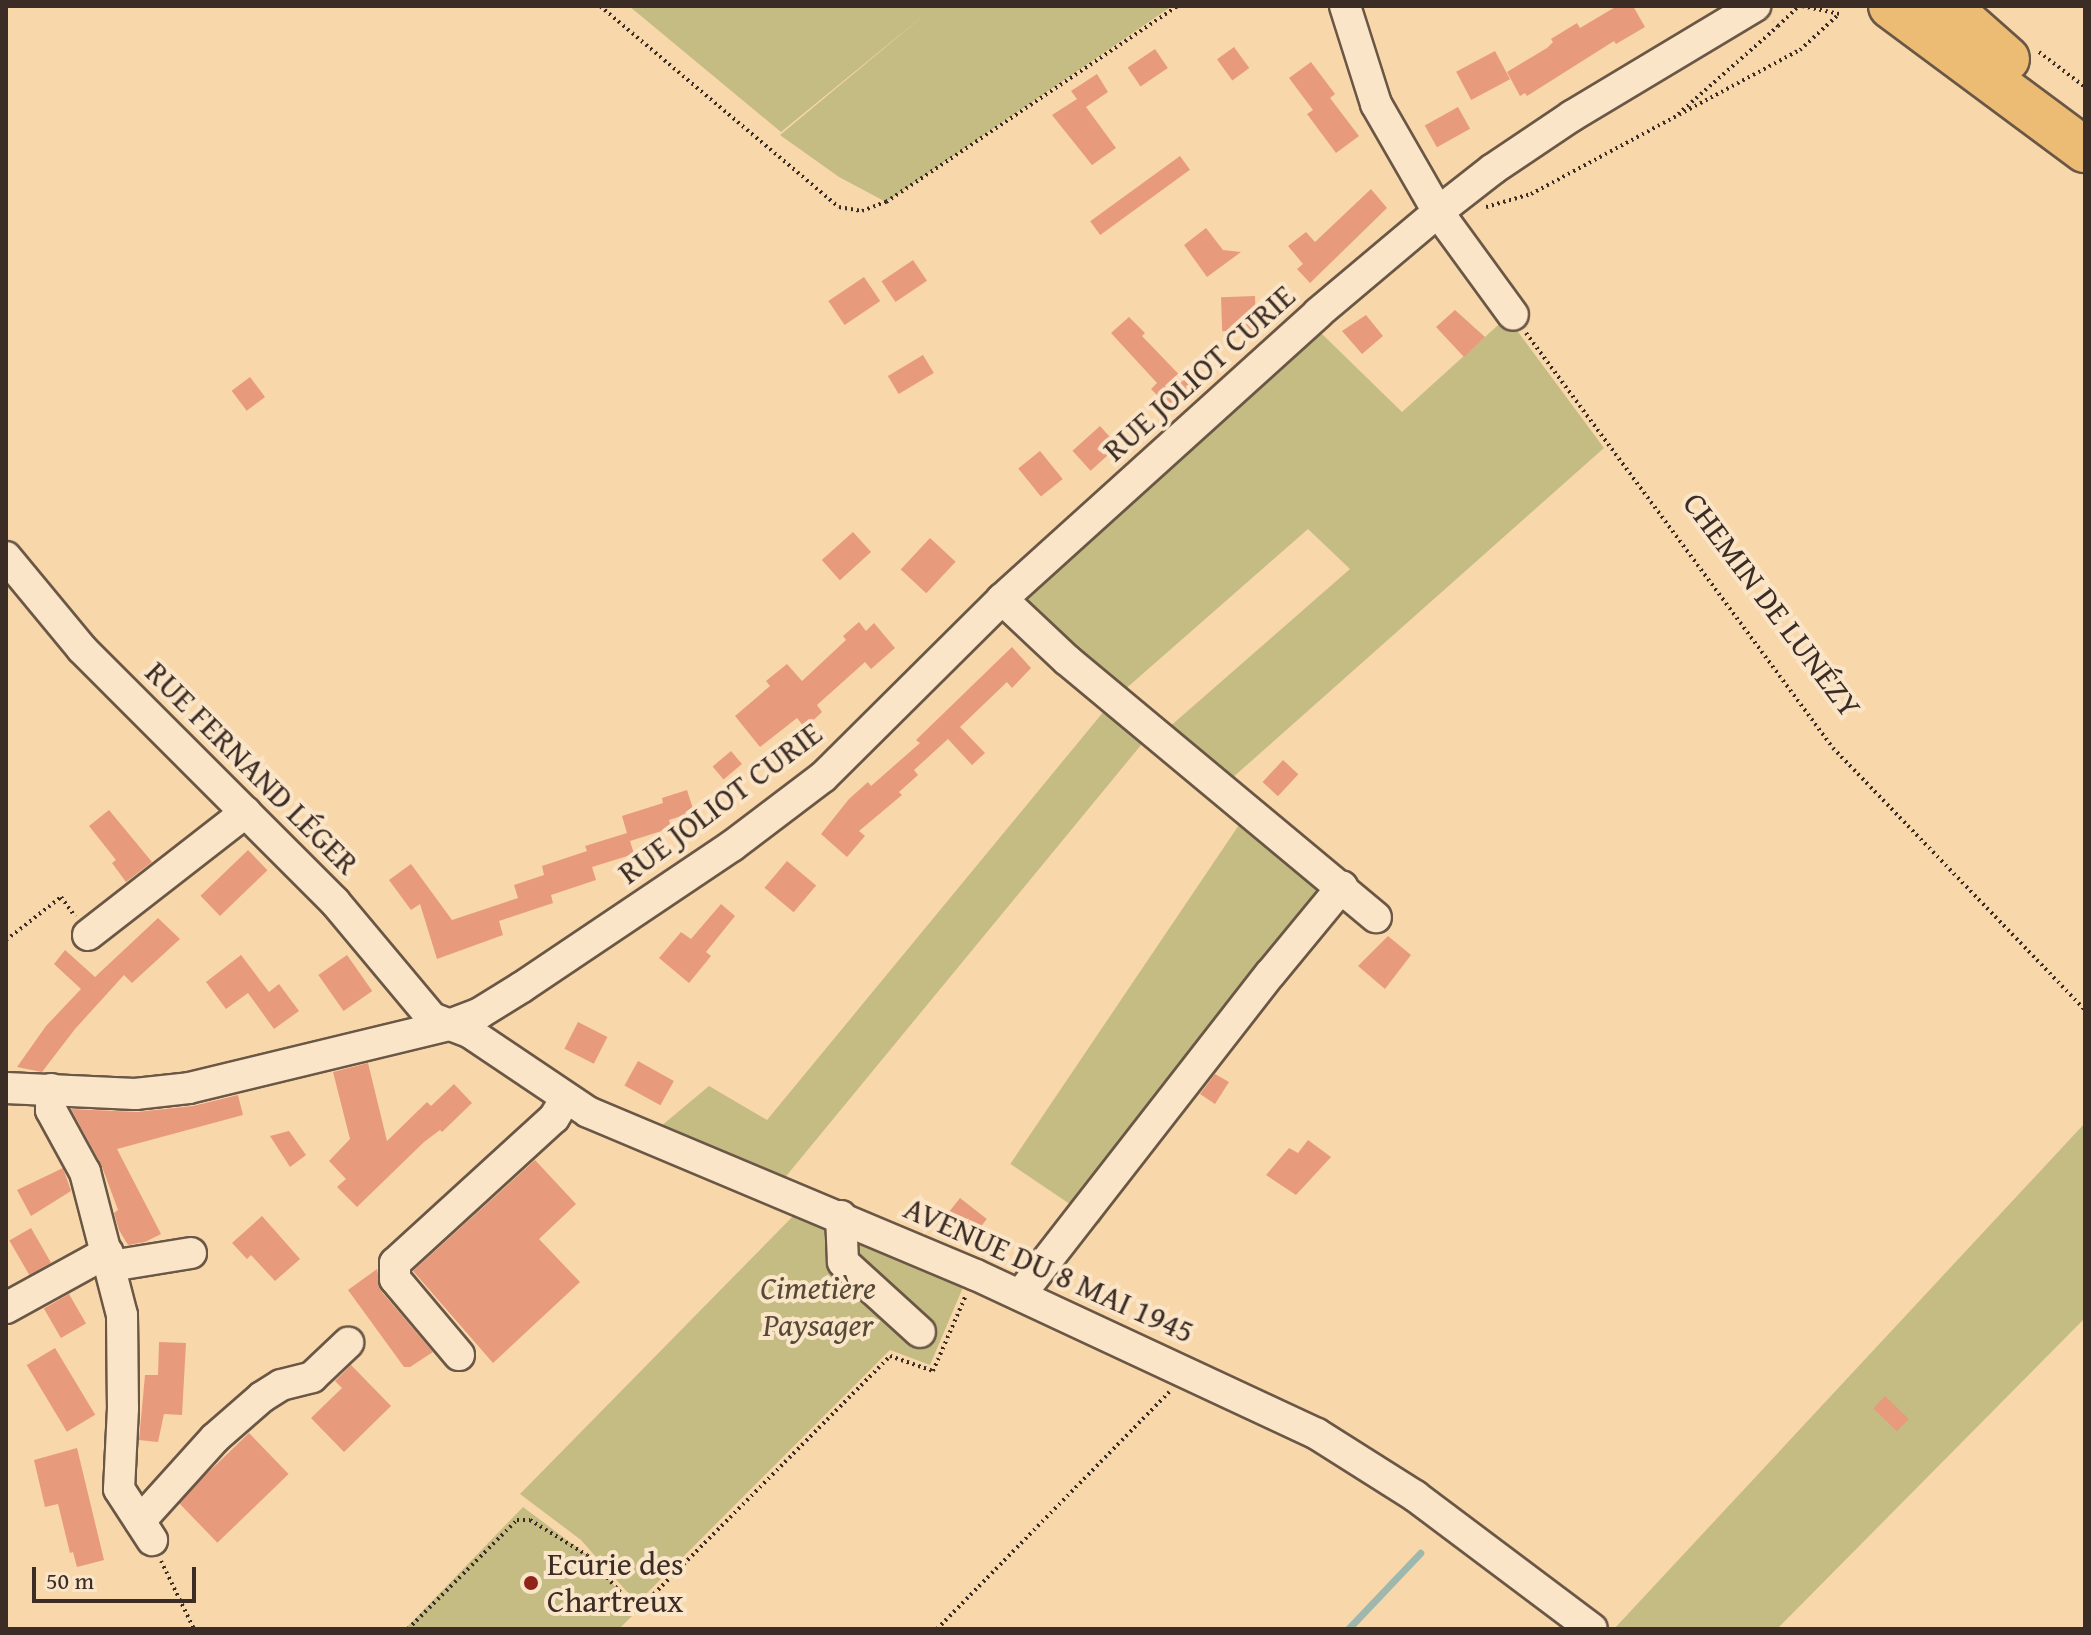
<!DOCTYPE html>
<meta charset="utf-8">
<style>
body{margin:0}
#map{position:relative;width:2091px;height:1635px;overflow:hidden;background:#f8d7aa;font-family:"Gentium Book Plus",serif}
div>[style]{position:absolute}
[style*='--x']{left:calc(var(--x)*1px);top:calc(var(--y)*1px);width:calc(var(--w)*1px);rotate:calc(var(--a)*1deg)}
.green>*{inset:0;background:#c5bc83;transform-origin:0 0}
.stream>*{height:7px;margin:-3.5px;padding:0 3.5px;transform-origin:3.5px;border-radius:3.5px;background:#9eb8ae}
.building>*{inset:0;background:#e89b7c;transform-origin:0 0}
.path>*{height:4px;margin-top:-2px;transform-origin:0;background:repeating-linear-gradient(90deg,#3b2c25 0 2px,transparent 0 6px)}
.roads{filter:drop-shadow(2px 0 #6a5746) drop-shadow(-2px 0 #6a5746) drop-shadow(0 2px #6a5746) drop-shadow(0 -2px #6a5746)}
.minor>*{height:30px;margin:-15px;padding:0 15px;transform-origin:15px;border-radius:15px;background:#fae5c8}
.highway>*{height:44px;margin:-22px;padding:0 22px;transform-origin:22px;border-radius:22px;background:#ecbc75}
.dots>*{width:22px;height:22px;translate:-50% -50%;box-sizing:border-box;border:4px solid #fae5c8;border-radius:50%}
span{translate:-50% -50%;white-space:nowrap;text-align:center;line-height:1.15;-webkit-text-stroke:8px #fae5c8;paint-order:stroke}
.street-label{font-size:32px;color:#3b2c25}
.park-label{font-size:32px;color:#574938;font-style:italic}
.poi-label{font-size:32px;color:#3b2c25}
.left{translate:0 -50%;text-align:left}
.frame{position:absolute;inset:0;border:8px solid #3b2c25;pointer-events:none}
.scale{position:absolute;left:32px;top:1567px;width:164px;height:36px;box-sizing:border-box;border:4px solid #3b2c25;border-top:0;padding-left:10px;font-size:24px;line-height:28px;white-space:nowrap;color:#3b2c25;-webkit-text-stroke:6px #fae5c8;paint-order:stroke}
</style>
<div id="map">
<div class="green">
<i style="clip-path:polygon(629px 6px,934px 7px,1172px 6px,886px 202px,839px 177px,780px 135px,929px 11px,781px 132px)"></i>
<i style="clip-path:polygon(1507px 317px,1604px 448px,1222px 787px,1159px 736px,1350px 569px,1308px 529px,1114px 699px,1146px 739px,778px 1186px,654px 1132px,709px 1086px,767px 1120px,1114px 699px,1018px 603px,1321px 333px,1402px 412px)"></i>
<i style="left:1243px;top:819px;width:107px;height:416px;rotate:34deg"></i>
<i style="clip-path:polygon(2085px 1123px,2085px 1318px,1777px 1629px,1614px 1629px)"></i>
<i style="clip-path:polygon(801px 1208px,964px 1285px,930px 1365px,890px 1350px,637px 1603px,581px 1540px,520px 1494px)"></i>
<i style="clip-path:polygon(523px 1507px,587px 1555px,637px 1611px,619px 1629px,405px 1629px)"></i>
</div>
<div class="stream">
<i style="--x:1348;--y:1629;--w:105;--a:-46.5"></i>
</div>
<div class="building">
<i style="clip-path:polygon(1617px 6px,1633px 6px,1645px 27px,1616px 44px,1614px 41px,1527px 96px,1525px 93px,1520px 96px,1507px 72px,1547px 48px,1553px 42px,1551px 39px,1577px 23px,1580px 28px)"></i>
<i style="left:1234px;top:47px;width:26px;height:21px;rotate:54deg"></i>
<i style="left:1155px;top:49px;width:23px;height:33px;rotate:56deg"></i>
<i style="left:1495px;top:51px;width:32px;height:44px;rotate:62deg"></i>
<i style="clip-path:polygon(1311px 62px,1335px 94px,1330px 98px,1359px 136px,1336px 153px,1307px 114px,1313px 110px,1289px 78px)"></i>
<i style="clip-path:polygon(1097px 74px,1108px 92px,1086px 107px,1116px 148px,1092px 165px,1052px 115px,1077px 99px,1071px 91px)"></i>
<i style="left:1458px;top:107px;width:25px;height:38px;rotate:61deg"></i>
<i style="left:1180px;top:156px;width:17px;height:111px;rotate:54deg"></i>
<i style="clip-path:polygon(1371px 189px,1387px 208px,1310px 283px,1297px 269px,1303px 264px,1288px 246px,1306px 232px,1315px 242px)"></i>
<i style="clip-path:polygon(1206px 228px,1223px 250px,1241px 252px,1207px 277px,1184px 245px)"></i>
<i style="left:913px;top:260px;width:25px;height:38px;rotate:56deg"></i>
<i style="left:864px;top:277px;width:29px;height:43px;rotate:56deg"></i>
<i style="left:1255px;top:296px;width:34px;height:34px;rotate:88deg"></i>
<i style="clip-path:polygon(1455px 310px,1485px 337px,1464px 357px,1436px 327px)"></i>
<i style="clip-path:polygon(1366px 315px,1383px 336px,1362px 354px,1342px 331px)"></i>
<i style="clip-path:polygon(1129px 317px,1145px 333px,1142px 336px,1190px 386px,1168px 406px,1151px 389px,1157px 383px,1111px 333px)"></i>
<i style="left:923px;top:355px;width:21px;height:41px;rotate:59deg"></i>
<i style="left:250px;top:377px;width:25px;height:23px;rotate:53deg"></i>
<i style="left:1100px;top:426px;width:27px;height:37px;rotate:48deg"></i>
<i style="left:1040px;top:451px;width:36px;height:28px;rotate:51deg"></i>
<i style="left:853px;top:532px;width:27px;height:42px;rotate:48deg"></i>
<i style="left:930px;top:538px;width:35px;height:43px;rotate:43deg"></i>
<i style="clip-path:polygon(859px 622px,866px 631px,874px 623px,895px 648px,871px 669px,865px 662px,817px 705px,822px 712px,805px 728px,797px 718px,760px 747px,735px 716px,770px 686px,766px 681px,787px 664px,802px 681px,846px 640px,843px 636px)"></i>
<i style="clip-path:polygon(1012px 647px,1031px 668px,1012px 688px,1007px 682px,960px 727px,985px 753px,972px 765px,948px 739px,914px 770px,918px 775px,899px 792px,902px 795px,859px 831px,865px 836px,847px 857px,821px 834px,849px 799px,868px 782px,871px 786px,920px 743px,916px 740px)"></i>
<i style="left:731px;top:751px;width:17px;height:24px;rotate:50deg"></i>
<i style="left:1283px;top:760px;width:21px;height:30px;rotate:43deg"></i>
<i style="clip-path:polygon(687px 790px,694px 812px,669px 820px,671px 828px,630px 841px,634px 854px,592px 867px,596px 880px,551px 895px,553px 903px,499px 921px,503px 935px,437px 959px,420px 904px,411px 910px,389px 880px,411px 864px,452px 920px,518px 898px,514px 885px,544px 875px,542px 866px,587px 851px,585px 846px,627px 833px,622px 816px,663px 803px,662px 798px)"></i>
<i style="clip-path:polygon(109px 810px,152px 862px,126px 882px,112px 863px,116px 860px,89px 826px)"></i>
<i style="left:248px;top:850px;width:28px;height:66px;rotate:46deg"></i>
<i style="left:787px;top:861px;width:38px;height:35px;rotate:40deg"></i>
<i style="clip-path:polygon(721px 904px,735px 916px,706px 952px,711px 956px,689px 983px,659px 958px,681px 932px,691px 939px)"></i>
<i style="clip-path:polygon(158px 918px,180px 939px,132px 983px,124px 975px,75px 1029px,42px 1072px,17px 1067px,46px 1026px,81px 989px,54px 964px,65px 950px,95px 977px)"></i>
<i style="clip-path:polygon(1388px 936px,1411px 955px,1385px 989px,1358px 966px)"></i>
<i style="clip-path:polygon(241px 955px,269px 992px,279px 984px,299px 1011px,274px 1029px,248px 993px,226px 1009px,206px 982px)"></i>
<i style="left:347px;top:955px;width:44px;height:35px;rotate:55deg"></i>
<i style="left:578px;top:1022px;width:33px;height:30px;rotate:27deg"></i>
<i style="left:638px;top:1061px;width:41px;height:28px;rotate:29deg"></i>
<i style="clip-path:polygon(368px 1063px,387px 1141px,427px 1102px,431px 1106px,454px 1084px,472px 1103px,442px 1132px,440px 1130px,424px 1142px,357px 1207px,337px 1187px,346px 1179px,329px 1161px,350px 1139px,333px 1072px)"></i>
<i style="clip-path:polygon(1215px 1074px,1229px 1082px,1215px 1104px,1200px 1094px)"></i>
<i style="clip-path:polygon(238px 1095px,243px 1115px,117px 1149px,161px 1234px,145px 1242px,128px 1245px,119px 1230px,114px 1213px,118px 1210px,101px 1164px,71px 1109px,137px 1112px,193px 1106px)"></i>
<i style="clip-path:polygon(289px 1131px,306px 1155px,290px 1167px,270px 1136px)"></i>
<i style="clip-path:polygon(1308px 1140px,1331px 1157px,1296px 1195px,1266px 1175px,1289px 1148px,1298px 1153px)"></i>
<i style="clip-path:polygon(535px 1160px,576px 1204px,539px 1239px,580px 1282px,493px 1363px,413px 1271px)"></i>
<i style="clip-path:polygon(63px 1168px,71px 1191px,31px 1216px,17px 1190px)"></i>
<i style="left:960px;top:1198px;width:34px;height:23px;rotate:38deg"></i>
<i style="clip-path:polygon(262px 1216px,300px 1259px,275px 1281px,251px 1255px,247px 1259px,232px 1243px)"></i>
<i style="left:31px;top:1228px;width:40px;height:25px;rotate:60deg"></i>
<i style="clip-path:polygon(377px 1269px,381px 1291px,433px 1352px,410px 1367px,404px 1367px,348px 1290px)"></i>
<i style="left:69px;top:1294px;width:34px;height:29px;rotate:60deg"></i>
<i style="clip-path:polygon(159px 1342px,186px 1343px,182px 1415px,164px 1414px,158px 1442px,139px 1440px,145px 1375px,158px 1375px)"></i>
<i style="left:55px;top:1348px;width:78px;height:33px;rotate:59deg"></i>
<i style="clip-path:polygon(351px 1365px,391px 1406px,344px 1452px,311px 1418px,342px 1388px,335px 1381px)"></i>
<i style="left:1885px;top:1396px;width:33px;height:17px;rotate:44deg"></i>
<i style="left:249px;top:1433px;width:57px;height:99px;rotate:46deg"></i>
<i style="clip-path:polygon(77px 1448px,104px 1560px,77px 1567px,73px 1552px,70px 1553px,58px 1504px,45px 1507px,34px 1460px)"></i>
</div>
<div class="path">
<i style="--x:600;--y:6;--w:312;--a:40.1"></i>
<i style="--x:839;--y:207;--w:23;--a:10"></i>
<i style="--x:862;--y:211;--w:26;--a:-21"></i>
<i style="--x:886;--y:202;--w:352;--a:-33.9"></i>
<i style="--x:1802;--y:6;--w:38;--a:12"></i>
<i style="--x:1778;--y:26;--w:29;--a:-44"></i>
<i style="--x:2039;--y:52;--w:58;--a:37.3"></i>
<i style="--x:1678;--y:114;--w:133;--a:-41.3"></i>
<i style="--x:1778;--y:26;--w:6;--a:-135"></i>
<i style="--x:1486;--y:207;--w:47;--a:-16.1"></i>
<i style="--x:1531;--y:194;--w:305;--a:-28.2"></i>
<i style="--x:1800;--y:50;--w:53;--a:-42.7"></i>
<i style="--x:1526;--y:333;--w:516;--a:53.51"></i>
<i style="--x:1833;--y:748;--w:364;--a:46.1"></i>
<i style="--x:6;--y:940;--w:70;--a:-38"></i>
<i style="--x:61;--y:897;--w:24;--a:54"></i>
<i style="--x:161;--y:1561;--w:76;--a:64.1"></i>
<i style="--x:408;--y:1629;--w:154;--a:-45"></i>
<i style="--x:517;--y:1520;--w:13;--a:0"></i>
<i style="--x:530;--y:1520;--w:67;--a:31.6"></i>
<i style="--x:587;--y:1555;--w:75;--a:48.2"></i>
<i style="--x:637;--y:1611;--w:359;--a:-45.2"></i>
<i style="--x:890;--y:1356;--w:46;--a:19.2"></i>
<i style="--x:933;--y:1371;--w:83;--a:-66.5"></i>
<i style="--x:937;--y:1629;--w:332;--a:-45.6"></i>
</div>
<div class="roads">
<div class="minor">
<i style="--x:1345;--y:6;--w:103;--a:72.4"></i>
<i style="--x:1376;--y:104;--w:125;--a:60.1"></i>
<i style="--x:1438;--y:212;--w:127;--a:53.9"></i>
<i style="--x:6;--y:557;--w:119;--a:50.4"></i>
<i style="--x:82;--y:649;--w:358;--a:45"></i>
<i style="--x:335;--y:902;--w:151;--a:50.1"></i>
<i style="--x:432;--y:1018;--w:40;--a:21"></i>
<i style="--x:469;--y:1032;--w:143;--a:33.9"></i>
<i style="--x:588;--y:1112;--w:421;--a:22.8"></i>
<i style="--x:976;--y:1275;--w:376;--a:25"></i>
<i style="--x:1317;--y:1434;--w:116;--a:32.3"></i>
<i style="--x:1415;--y:1496;--w:221;--a:36.9"></i>
<i style="--x:1002;--y:599;--w:89;--a:43.2"></i>
<i style="--x:1067;--y:660;--w:402;--a:39.8"></i>
<i style="--x:88;--y:935;--w:200;--a:-37.9"></i>
<i style="--x:6;--y:1088;--w:129;--a:2.7"></i>
<i style="--x:135;--y:1094;--w:54;--a:-6.3"></i>
<i style="--x:189;--y:1088;--w:268;--a:-13.6"></i>
<i style="--x:449;--y:1025;--w:33;--a:-21"></i>
<i style="--x:480;--y:1013;--w:49;--a:-31.8"></i>
<i style="--x:522;--y:987;--w:253;--a:-33.9"></i>
<i style="--x:732;--y:846;--w:114;--a:-37.2"></i>
<i style="--x:823;--y:777;--w:252;--a:-44.8"></i>
<i style="--x:1002;--y:599;--w:426;--a:-42.1"></i>
<i style="--x:1318;--y:313;--w:157;--a:-40.1"></i>
<i style="--x:1438;--y:212;--w:70;--a:-38"></i>
<i style="--x:1493;--y:169;--w:95;--a:-33.9"></i>
<i style="--x:1572;--y:116;--w:214;--a:-31"></i>
<i style="--x:51;--y:1089;--w:21;--a:90"></i>
<i style="--x:51;--y:1110;--w:71;--a:61.3"></i>
<i style="--x:85;--y:1172;--w:148;--a:75.5"></i>
<i style="--x:122;--y:1315;--w:93;--a:89.4"></i>
<i style="--x:123;--y:1408;--w:81;--a:92.8"></i>
<i style="--x:119;--y:1489;--w:61;--a:57.1"></i>
<i style="--x:841;--y:1216;--w:46;--a:87.5"></i>
<i style="--x:843;--y:1262;--w:104;--a:42.3"></i>
<i style="--x:111;--y:1266;--w:81;--a:-9.2"></i>
<i style="--x:1020;--y:1295;--w:408;--a:-52.1"></i>
<i style="--x:1271;--y:973;--w:112;--a:-50.5"></i>
<i style="--x:6;--y:1308;--w:116;--a:-28.8"></i>
<i style="--x:459;--y:1355;--w:99;--a:-130.1"></i>
<i style="--x:395;--y:1279;--w:16;--a:-90"></i>
<i style="--x:395;--y:1263;--w:215;--a:-42.4"></i>
<i style="--x:554;--y:1118;--w:21;--a:-59"></i>
<i style="--x:140;--y:1521;--w:112;--a:-47.9"></i>
<i style="--x:215;--y:1438;--w:62;--a:-41.1"></i>
<i style="--x:262;--y:1397;--w:22;--a:-32"></i>
<i style="--x:281;--y:1385;--w:32;--a:-14"></i>
<i style="--x:312;--y:1377;--w:50;--a:-43.4"></i>
</div>
<div class="highway">
<i style="--x:1891;--y:6;--w:242;--a:36.6"></i>
<i style="--x:1947;--y:6;--w:80;--a:41.5"></i>
</div>
</div>
<div class="dots">
<i style="left:531px;top:1583px;background:#8f2418"></i>
</div>
<div class="street-label">
<span style="left:1199px;top:373px;rotate:-42deg">RUE JOLIOT CURIE</span>
<span style="left:1772px;top:605px;rotate:53deg">CHEMIN DE LUNÉZY</span>
<span style="left:252px;top:768px;rotate:45deg">RUE FERNAND LÉGER</span>
<span style="left:720px;top:803px;rotate:-37deg">RUE JOLIOT CURIE</span>
<span style="left:1049px;top:1270px;rotate:24deg">AVENUE DU 8 MAI 1945</span>
</div>
<div class="park-label">
<span style="left:818px;top:1307px">Cimetière<br>Paysager</span>
</div>
<div class="poi-label">
<span class="left" style="left:547px;top:1583px">Ecurie des<br>Chartreux</span>
</div>
<div class="frame"></div>
<div class="scale">50 m</div>
</div>
